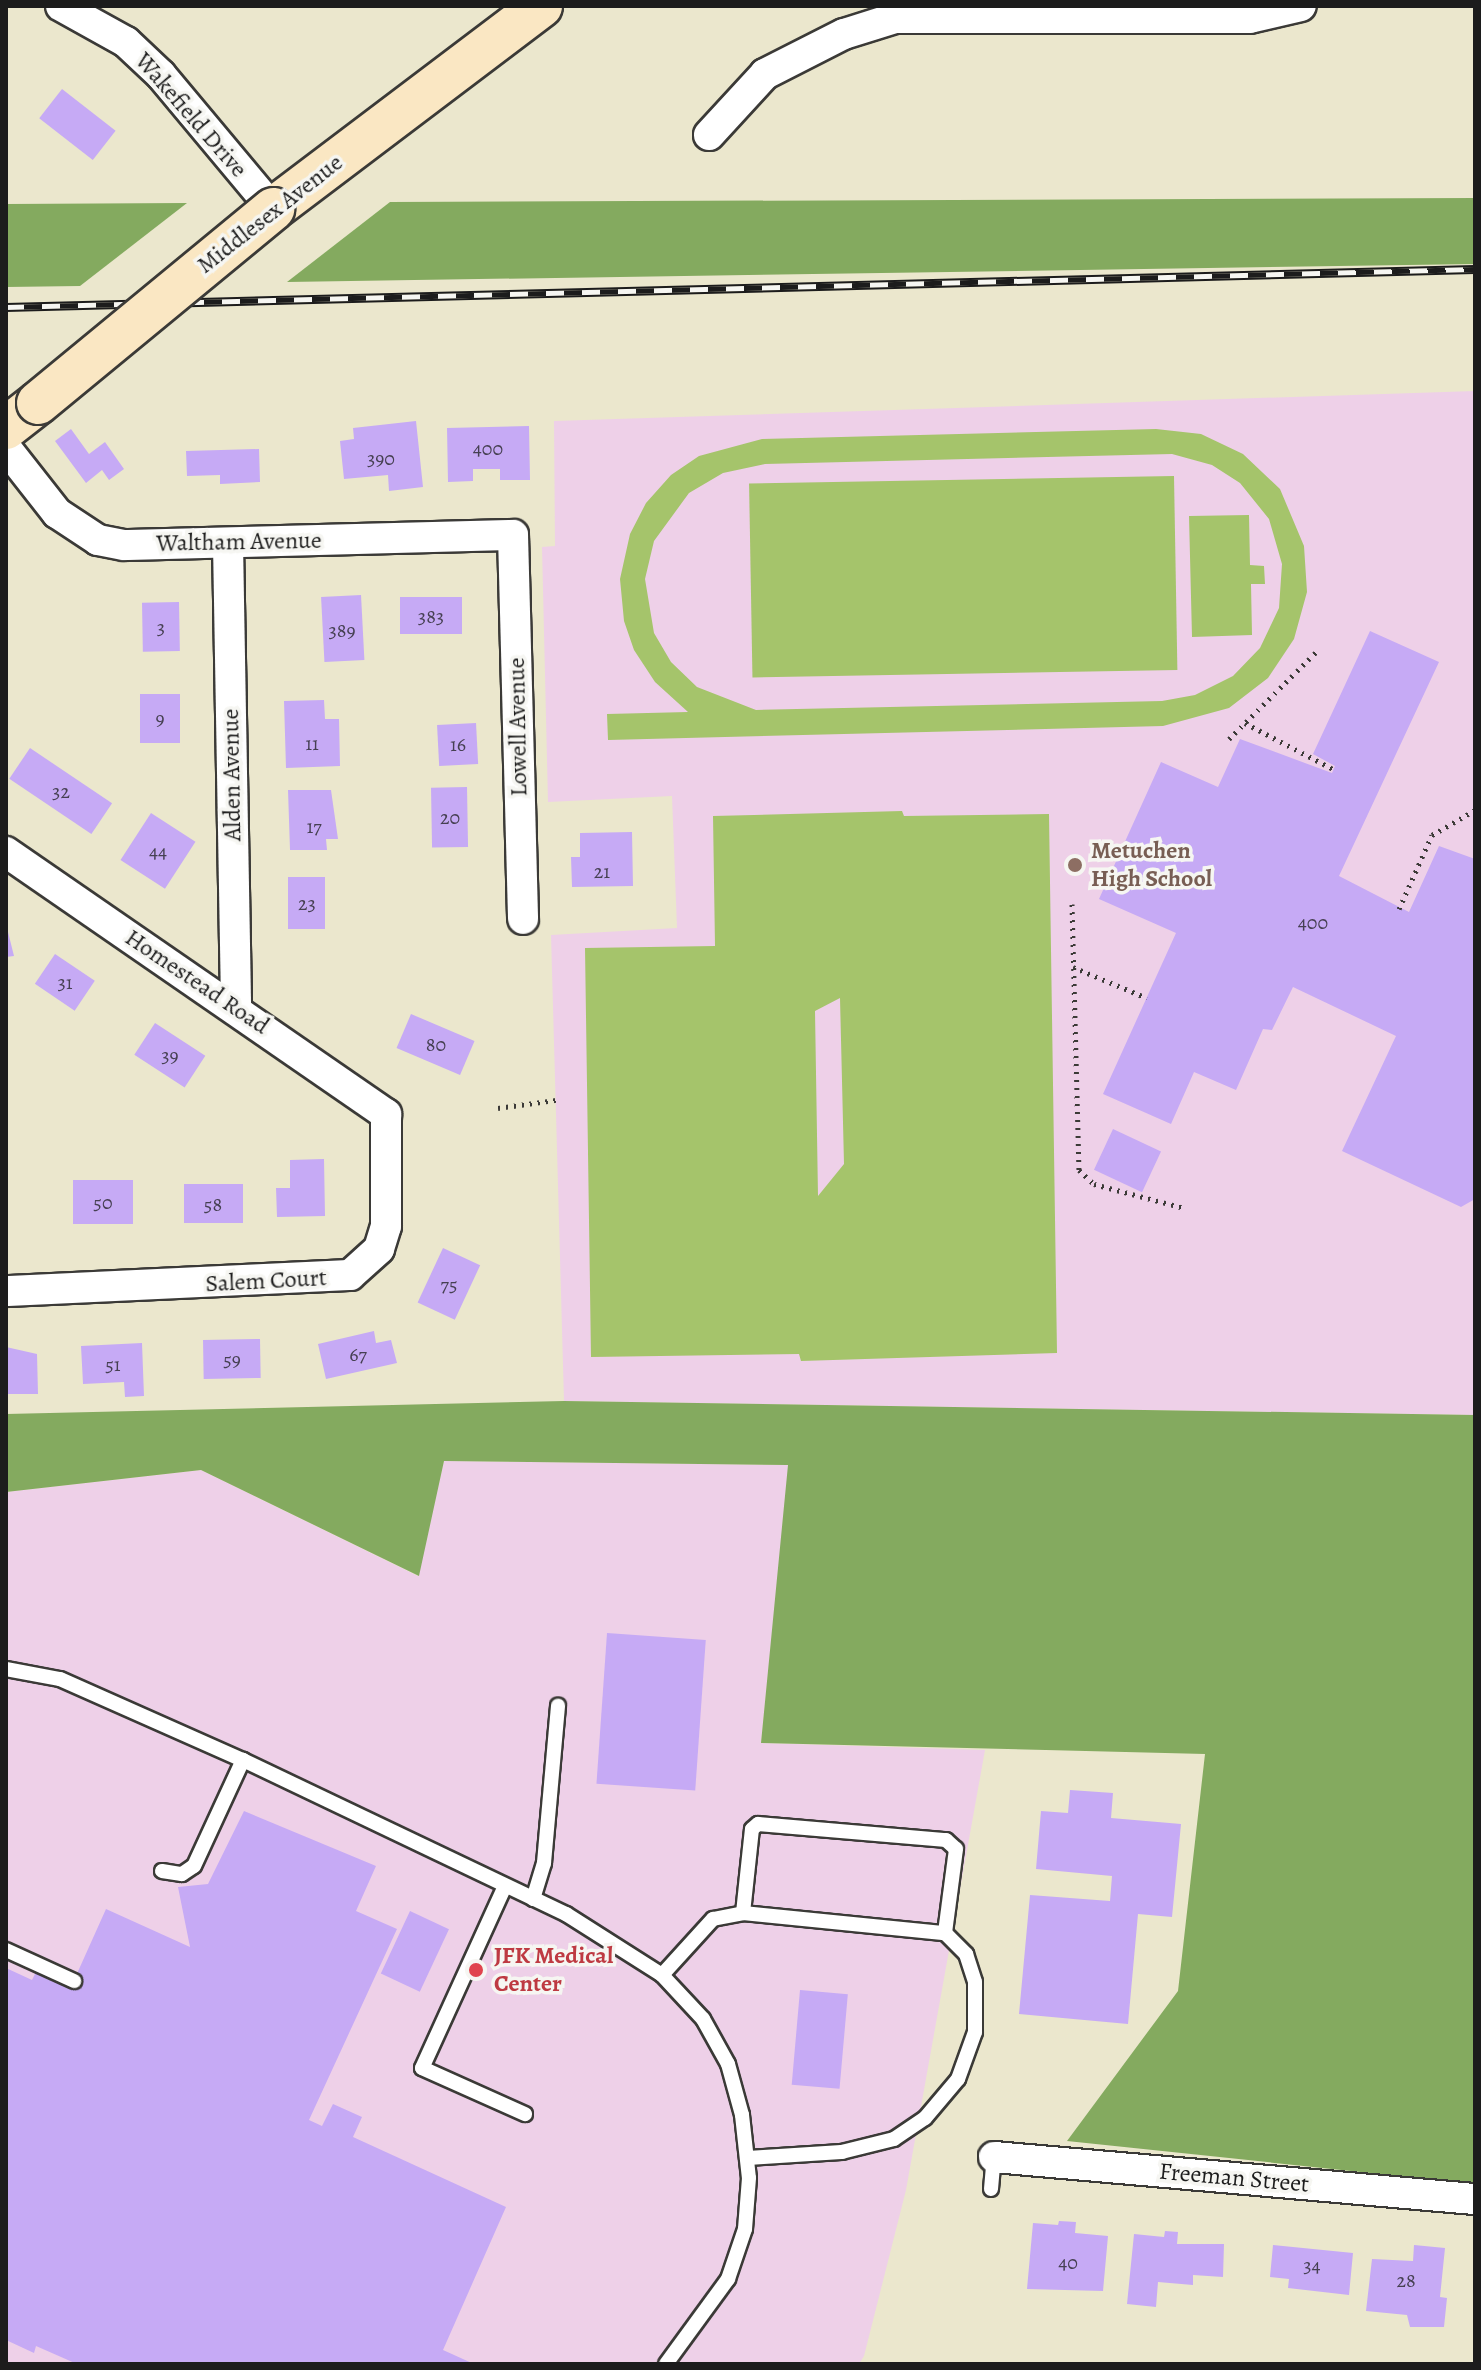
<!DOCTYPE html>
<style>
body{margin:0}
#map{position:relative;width:1481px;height:2370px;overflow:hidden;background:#ebe7cd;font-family:Alegreya,serif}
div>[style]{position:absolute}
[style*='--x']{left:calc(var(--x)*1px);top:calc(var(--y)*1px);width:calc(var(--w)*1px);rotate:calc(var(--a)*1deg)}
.built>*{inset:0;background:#eed0e8}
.green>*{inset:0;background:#a5c46b;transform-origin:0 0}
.forest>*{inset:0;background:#84aa5f}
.building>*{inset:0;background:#c6aaf5;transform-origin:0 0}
.path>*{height:5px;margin-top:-2.5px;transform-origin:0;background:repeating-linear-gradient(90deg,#3b3a37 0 2px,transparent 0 8px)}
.roads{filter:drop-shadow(2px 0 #3b3a37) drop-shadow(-2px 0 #3b3a37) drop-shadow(0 2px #3b3a37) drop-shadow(0 -2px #3b3a37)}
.lane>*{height:14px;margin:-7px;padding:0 7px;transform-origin:7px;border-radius:7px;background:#fff}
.street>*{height:30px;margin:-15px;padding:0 15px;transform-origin:15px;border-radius:15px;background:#fff}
.secondary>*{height:42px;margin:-21px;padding:0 21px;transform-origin:21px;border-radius:21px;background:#fae7c3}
.rail>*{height:9px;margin-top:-4.5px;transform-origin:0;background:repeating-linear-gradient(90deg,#f6f6f2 0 18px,#1c1c1c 0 36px);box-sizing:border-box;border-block:2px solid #1c1c1c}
.bridges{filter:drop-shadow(2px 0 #3b3a37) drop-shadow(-2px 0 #3b3a37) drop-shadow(0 2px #3b3a37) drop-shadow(0 -2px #3b3a37)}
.secondary-bridge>*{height:42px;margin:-21px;padding:0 21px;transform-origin:21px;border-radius:21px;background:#fae7c3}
.dots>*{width:22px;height:22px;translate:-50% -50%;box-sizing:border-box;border:4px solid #f6f6f2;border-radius:50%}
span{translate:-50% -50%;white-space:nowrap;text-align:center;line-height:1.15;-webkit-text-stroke:7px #f6f6f2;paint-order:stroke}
.number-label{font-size:20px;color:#464052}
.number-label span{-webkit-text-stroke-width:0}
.street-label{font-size:24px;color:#1c1c1c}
.education-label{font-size:24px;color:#785e54;font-weight:700}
.left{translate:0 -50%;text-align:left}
.health-label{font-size:24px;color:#be3a42;font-weight:700}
.frame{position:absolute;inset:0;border:8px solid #1c1c1c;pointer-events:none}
</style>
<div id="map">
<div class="built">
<i style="clip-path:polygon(1475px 391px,1475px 1415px,564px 1401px,551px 935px,677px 928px,672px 796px,548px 802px,542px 547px,555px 546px,554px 421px)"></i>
<i style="clip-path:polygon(444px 1461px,789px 1465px,761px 1743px,985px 1750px,906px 2190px,864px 2356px,859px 2364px,6px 2364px,6px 1492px,201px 1470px,418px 1576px)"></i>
</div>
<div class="green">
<i style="clip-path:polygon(evenodd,1156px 429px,1201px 434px,1243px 454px,1280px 489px,1304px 546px,1307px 592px,1294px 639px,1268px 678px,1229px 708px,1163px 726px,608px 740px,607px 714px,688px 712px,655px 682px,634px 650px,624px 621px,620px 579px,630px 534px,646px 503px,671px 475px,699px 456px,762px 439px,1156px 429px,1172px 454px,1212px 465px,1240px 483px,1269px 519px,1282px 564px,1279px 608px,1260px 648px,1233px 676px,1195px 695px,1162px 701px,756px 710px,697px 687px,671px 662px,654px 633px,645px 579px,654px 541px,689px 493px,723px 473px,765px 464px,1172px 454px)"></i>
<i style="left:1174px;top:476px;width:194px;height:425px;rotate:89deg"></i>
<i style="clip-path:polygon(1249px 515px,1250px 565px,1264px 566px,1265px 584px,1251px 584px,1252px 635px,1192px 637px,1189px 516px)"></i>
<i style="clip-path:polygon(evenodd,902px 811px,904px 816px,1049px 814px,1057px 1353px,801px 1361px,799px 1354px,591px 1357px,585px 948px,715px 946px,713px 816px,902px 811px,840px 998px,844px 1164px,818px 1196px,815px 1011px,840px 998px)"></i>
</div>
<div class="forest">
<i style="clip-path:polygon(1475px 198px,1475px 264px,287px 282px,390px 202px)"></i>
<i style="clip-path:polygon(187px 203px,80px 286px,6px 287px,6px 204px)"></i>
<i style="clip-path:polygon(564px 1401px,1475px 1415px,1475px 2184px,1067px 2141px,1178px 1991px,1205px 1754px,761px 1743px,788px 1465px,444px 1461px,419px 1576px,201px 1470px,6px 1492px,6px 1414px)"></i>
</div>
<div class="building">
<i style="left:62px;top:89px;width:68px;height:37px;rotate:38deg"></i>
<i style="clip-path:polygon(416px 421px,423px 487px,389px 491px,388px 475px,344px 479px,340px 441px,354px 439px,353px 428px)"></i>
<i style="clip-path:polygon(529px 426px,530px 480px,500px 480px,500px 469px,473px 469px,473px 481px,448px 482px,447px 428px)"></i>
<i style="clip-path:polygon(71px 429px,89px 454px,105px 442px,124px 469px,109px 480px,102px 470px,86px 483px,55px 441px)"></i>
<i style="clip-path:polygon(259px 449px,260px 482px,220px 484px,220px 475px,187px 476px,186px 451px)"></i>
<i style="left:361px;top:595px;width:65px;height:40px;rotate:87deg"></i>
<i style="left:462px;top:597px;width:37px;height:62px;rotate:90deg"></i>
<i style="left:179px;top:602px;width:49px;height:37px;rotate:89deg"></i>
<i style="clip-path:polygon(1370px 631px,1439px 662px,1339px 876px,1409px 912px,1439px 846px,1475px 859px,1475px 1199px,1461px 1207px,1342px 1151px,1396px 1036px,1293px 987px,1272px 1030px,1263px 1029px,1236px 1090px,1194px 1072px,1171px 1124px,1103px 1094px,1176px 933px,1099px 899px,1161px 762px,1218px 787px,1240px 739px,1332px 773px,1335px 766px,1313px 754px)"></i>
<i style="left:140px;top:694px;width:40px;height:49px"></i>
<i style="clip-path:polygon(324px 700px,325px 719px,339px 719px,340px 766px,286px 768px,284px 701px)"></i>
<i style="left:476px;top:723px;width:41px;height:39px;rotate:87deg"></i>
<i style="left:30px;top:748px;width:99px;height:37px;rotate:34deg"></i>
<i style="left:467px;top:787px;width:60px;height:36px;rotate:89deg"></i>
<i style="clip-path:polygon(288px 790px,331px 790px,338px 839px,326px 839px,327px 850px,290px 850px)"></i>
<i style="left:151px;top:813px;width:53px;height:56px;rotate:33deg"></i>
<i style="clip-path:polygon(632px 832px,633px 886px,572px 887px,571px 857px,580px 857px,580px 833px)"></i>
<i style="left:288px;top:877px;width:37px;height:52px"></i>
<i style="clip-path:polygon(6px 924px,14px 956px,6px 957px)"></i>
<i style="left:55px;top:954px;width:48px;height:36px;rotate:34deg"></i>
<i style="left:411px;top:1014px;width:69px;height:37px;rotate:23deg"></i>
<i style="left:155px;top:1023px;width:60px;height:38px;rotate:33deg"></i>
<i style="left:1113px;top:1129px;width:53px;height:45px;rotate:25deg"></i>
<i style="clip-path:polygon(324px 1159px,325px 1216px,277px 1217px,276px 1188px,290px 1188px,290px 1160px)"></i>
<i style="left:73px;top:1180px;width:60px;height:44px"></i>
<i style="left:184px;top:1184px;width:59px;height:39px"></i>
<i style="left:443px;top:1248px;width:41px;height:60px;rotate:25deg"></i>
<i style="clip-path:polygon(374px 1331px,376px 1343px,391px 1340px,397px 1363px,326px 1379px,318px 1344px)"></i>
<i style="left:260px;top:1339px;width:39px;height:57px;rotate:89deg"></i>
<i style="clip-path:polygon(142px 1343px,144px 1396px,125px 1397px,124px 1382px,83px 1384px,81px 1346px)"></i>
<i style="clip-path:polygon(6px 1347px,37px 1354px,38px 1394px,8px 1394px)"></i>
<i style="left:607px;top:1633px;width:99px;height:151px;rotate:4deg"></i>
<i style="clip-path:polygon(1070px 1790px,1113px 1793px,1111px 1818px,1181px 1824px,1172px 1917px,1138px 1914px,1128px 2024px,1019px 2014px,1030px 1895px,1110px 1901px,1112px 1876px,1036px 1869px,1041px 1811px,1068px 1813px)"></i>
<i style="clip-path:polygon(244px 1811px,376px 1866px,356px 1911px,397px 1929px,309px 2120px,322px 2126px,333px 2104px,362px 2117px,353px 2137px,506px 2207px,443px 2350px,474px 2364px,77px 2364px,36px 2346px,34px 2353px,6px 2340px,6px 1968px,32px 1980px,36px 1972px,71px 1987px,106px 1909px,190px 1947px,178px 1887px,208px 1884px)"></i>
<i style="left:410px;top:1911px;width:43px;height:69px;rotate:25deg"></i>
<i style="left:800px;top:1990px;width:48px;height:95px;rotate:5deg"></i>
<i style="clip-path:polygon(1059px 2221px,1076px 2222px,1075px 2233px,1108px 2236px,1103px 2291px,1027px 2289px,1033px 2223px,1058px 2225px)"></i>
<i style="clip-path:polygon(1165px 2231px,1178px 2232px,1177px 2244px,1224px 2244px,1223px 2277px,1193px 2275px,1193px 2285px,1158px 2282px,1156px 2307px,1127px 2304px,1134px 2234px,1164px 2237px)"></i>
<i style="clip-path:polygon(1273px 2245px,1353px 2253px,1349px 2295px,1288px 2288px,1289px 2279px,1270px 2277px)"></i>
<i style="clip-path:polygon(1414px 2245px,1445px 2248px,1440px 2297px,1447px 2298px,1444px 2327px,1410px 2327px,1407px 2315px,1366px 2311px,1372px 2259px,1413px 2261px)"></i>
</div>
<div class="path">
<i style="--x:1245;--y:723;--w:99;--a:27.6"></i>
<i style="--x:1229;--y:739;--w:126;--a:-45"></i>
<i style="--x:1072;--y:904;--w:266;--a:88.5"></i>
<i style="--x:1079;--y:1170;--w:21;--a:43"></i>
<i style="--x:1094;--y:1184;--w:93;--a:14.9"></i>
<i style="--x:1399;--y:909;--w:81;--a:-66"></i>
<i style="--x:1432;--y:835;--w:50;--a:-30.2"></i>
<i style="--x:1073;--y:967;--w:80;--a:22.7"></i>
<i style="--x:498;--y:1108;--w:59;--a:-7.9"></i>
</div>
<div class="roads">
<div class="lane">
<i style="--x:6;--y:1669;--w:55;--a:10.5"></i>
<i style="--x:60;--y:1679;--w:200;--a:23.9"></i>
<i style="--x:243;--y:1760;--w:358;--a:25.5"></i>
<i style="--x:566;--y:1914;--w:114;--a:32.4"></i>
<i style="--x:662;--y:1975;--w:60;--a:47"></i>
<i style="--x:703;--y:2019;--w:51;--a:60.9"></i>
<i style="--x:728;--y:2064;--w:53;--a:74.6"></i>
<i style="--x:742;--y:2115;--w:63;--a:83.7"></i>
<i style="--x:749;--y:2178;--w:51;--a:94.5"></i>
<i style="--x:745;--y:2229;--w:53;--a:108.8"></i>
<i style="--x:728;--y:2279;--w:105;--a:126.1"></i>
<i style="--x:162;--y:1871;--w:20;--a:9"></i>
<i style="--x:182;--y:1874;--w:14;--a:-34"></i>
<i style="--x:194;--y:1866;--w:117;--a:-65.2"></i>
<i style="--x:505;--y:1886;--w:200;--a:114.5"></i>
<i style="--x:422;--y:2068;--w:113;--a:24.1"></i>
<i style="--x:533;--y:1899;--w:38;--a:-73"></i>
<i style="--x:544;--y:1863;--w:158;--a:-84.9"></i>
<i style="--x:743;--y:1913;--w:84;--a:-83.9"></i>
<i style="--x:752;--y:1829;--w:8;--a:-40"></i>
<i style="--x:758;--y:1824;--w:189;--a:4.9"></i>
<i style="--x:946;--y:1840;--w:13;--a:42"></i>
<i style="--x:956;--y:1849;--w:85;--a:97.5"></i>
<i style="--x:6;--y:1950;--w:75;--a:24.5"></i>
<i style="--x:662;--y:1975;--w:76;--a:-47.7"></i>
<i style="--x:713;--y:1919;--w:31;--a:-11"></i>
<i style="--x:743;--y:1913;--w:203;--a:5.7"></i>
<i style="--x:945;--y:1933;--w:30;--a:45"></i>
<i style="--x:966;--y:1954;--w:29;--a:72"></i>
<i style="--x:975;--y:1982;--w:50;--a:90"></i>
<i style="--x:975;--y:2032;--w:50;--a:109.9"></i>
<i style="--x:958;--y:2079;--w:51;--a:130.2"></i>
<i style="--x:925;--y:2118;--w:37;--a:146"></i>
<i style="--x:894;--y:2139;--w:54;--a:166"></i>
<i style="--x:842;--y:2152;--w:95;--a:176.4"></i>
<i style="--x:991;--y:2189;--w:32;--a:-85"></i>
</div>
<div class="street">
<i style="--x:61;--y:6;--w:74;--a:29"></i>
<i style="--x:126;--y:42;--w:48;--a:43.3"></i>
<i style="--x:161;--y:75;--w:175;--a:50.1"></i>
<i style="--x:709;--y:135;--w:83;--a:-47.4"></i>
<i style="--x:765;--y:74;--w:89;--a:-26.9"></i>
<i style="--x:844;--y:34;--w:53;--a:-17.4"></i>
<i style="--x:895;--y:18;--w:355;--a:0"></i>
<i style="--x:1250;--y:18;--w:52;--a:-13.2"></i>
<i style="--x:6;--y:448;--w:83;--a:51.9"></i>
<i style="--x:57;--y:513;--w:49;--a:33.4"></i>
<i style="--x:98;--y:540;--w:26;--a:11"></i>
<i style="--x:124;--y:545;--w:389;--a:-1.5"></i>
<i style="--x:513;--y:535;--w:384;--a:88.5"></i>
<i style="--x:228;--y:543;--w:464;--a:89"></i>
<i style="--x:6;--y:852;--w:462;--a:34.6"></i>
<i style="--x:386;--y:1114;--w:112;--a:90"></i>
<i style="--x:386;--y:1226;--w:24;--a:107"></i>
<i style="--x:379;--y:1249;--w:39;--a:138"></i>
<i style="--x:350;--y:1275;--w:344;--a:177.3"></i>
<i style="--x:994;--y:2157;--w:483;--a:5"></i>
</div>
<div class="secondary">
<i style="--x:273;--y:209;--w:336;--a:-37.1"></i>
<i style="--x:6;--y:428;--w:41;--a:-38"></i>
</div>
</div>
<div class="rail">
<i style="--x:6;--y:307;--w:1469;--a:-1.48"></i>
</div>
<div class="bridges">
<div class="secondary-bridge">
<i style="--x:38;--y:403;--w:305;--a:-39.5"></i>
</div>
</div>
<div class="dots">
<i style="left:1075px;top:865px;background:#8d6e63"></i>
<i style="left:476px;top:1970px;background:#e0444e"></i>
</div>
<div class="number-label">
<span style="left:488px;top:448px">400</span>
<span style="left:381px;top:458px">390</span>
<span style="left:431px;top:616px">383</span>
<span style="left:161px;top:627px">3</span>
<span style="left:342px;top:630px">389</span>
<span style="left:160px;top:718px">9</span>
<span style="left:312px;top:743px">11</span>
<span style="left:458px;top:744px">16</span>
<span style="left:61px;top:791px">32</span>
<span style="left:450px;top:817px">20</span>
<span style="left:314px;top:826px">17</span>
<span style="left:158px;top:851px">44</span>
<span style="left:602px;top:871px">21</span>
<span style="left:307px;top:903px">23</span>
<span style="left:1313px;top:922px">400</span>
<span style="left:65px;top:982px">31</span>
<span style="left:436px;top:1044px">80</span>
<span style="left:170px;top:1055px">39</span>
<span style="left:103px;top:1202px">50</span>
<span style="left:213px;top:1204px">58</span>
<span style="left:449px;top:1284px">75</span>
<span style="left:358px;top:1354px">67</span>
<span style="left:232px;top:1359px">59</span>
<span style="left:113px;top:1364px">51</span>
<span style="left:1068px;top:2262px">40</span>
<span style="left:1312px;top:2265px">34</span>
<span style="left:1406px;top:2280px">28</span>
</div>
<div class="street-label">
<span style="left:191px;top:115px;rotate:49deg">Wakefield Drive</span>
<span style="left:270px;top:214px;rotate:-38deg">Middlesex Avenue</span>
<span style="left:239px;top:542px;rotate:-1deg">Waltham Avenue</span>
<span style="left:518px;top:727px;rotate:-91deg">Lowell Avenue</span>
<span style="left:232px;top:775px;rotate:-91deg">Alden Avenue</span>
<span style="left:197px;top:982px;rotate:34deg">Homestead Road</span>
<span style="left:266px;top:1281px;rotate:-3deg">Salem Court</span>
<span style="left:1234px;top:2178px;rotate:5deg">Freeman Street</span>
</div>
<div class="education-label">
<span class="left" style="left:1091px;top:865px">Metuchen<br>High School</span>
</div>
<div class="health-label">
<span class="left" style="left:494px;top:1970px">JFK Medical<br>Center</span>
</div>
<div class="frame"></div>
</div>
